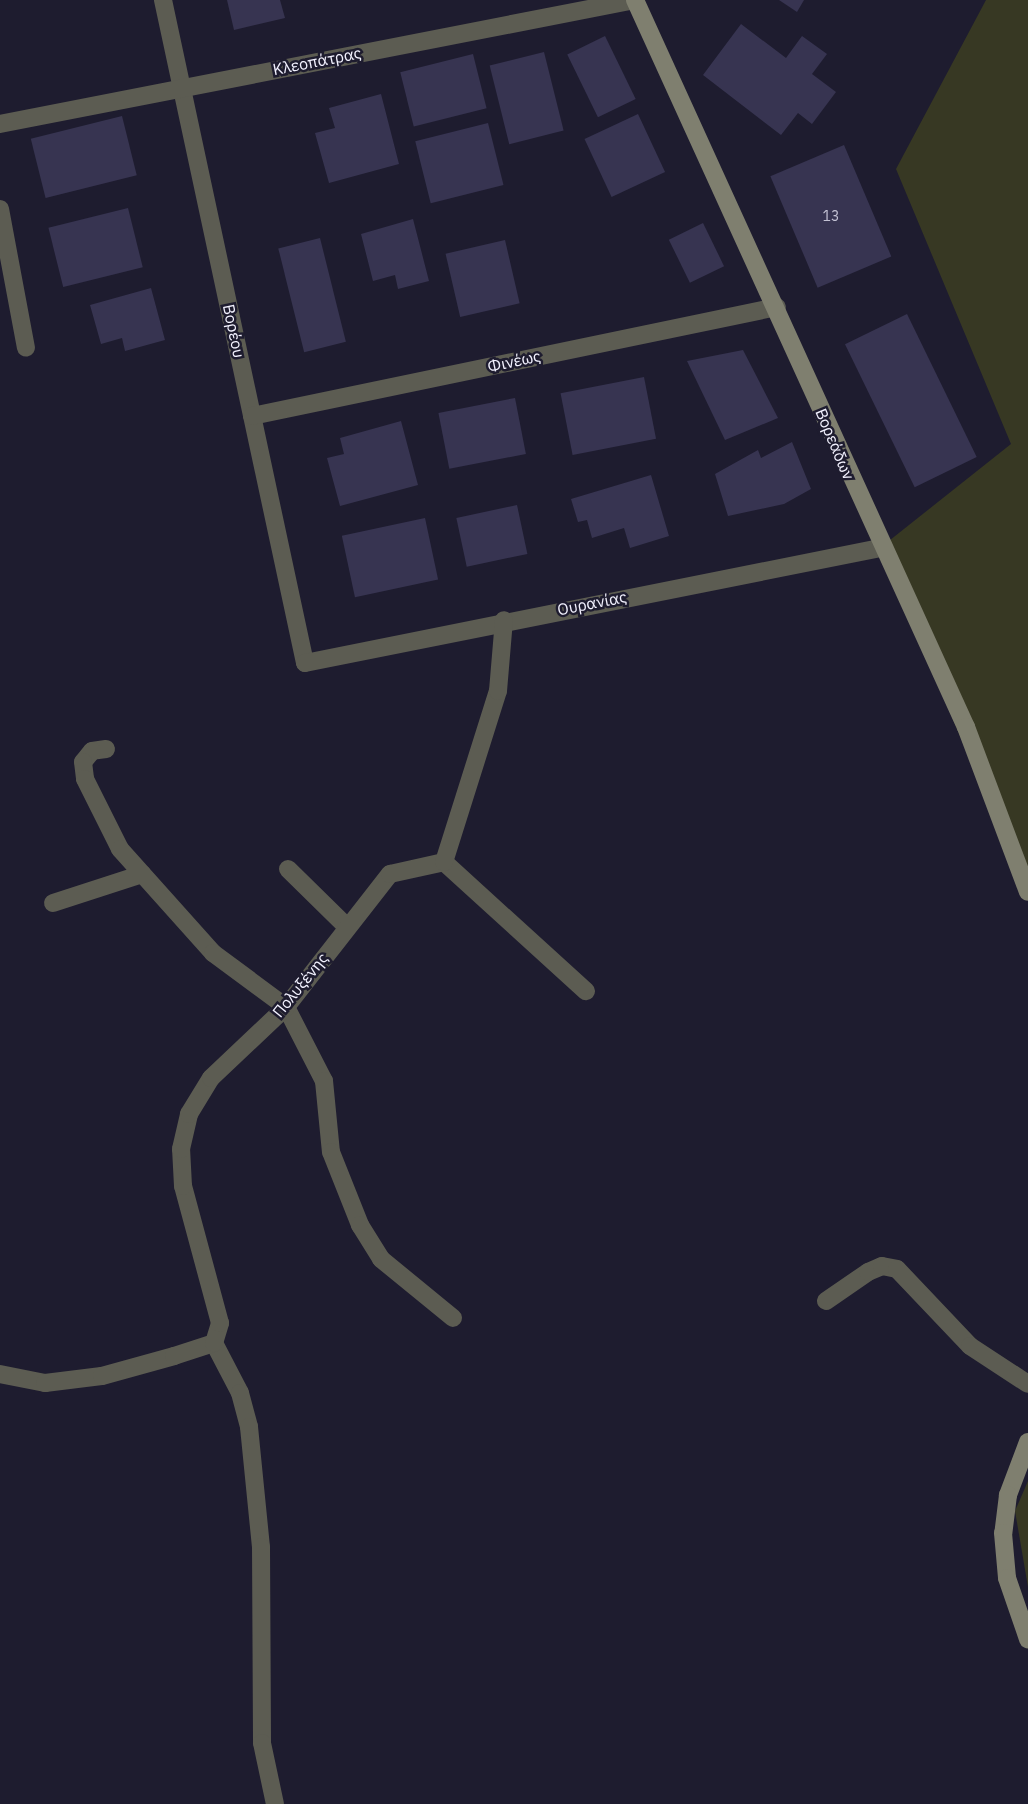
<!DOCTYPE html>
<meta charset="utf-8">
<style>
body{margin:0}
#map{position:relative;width:1028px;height:1804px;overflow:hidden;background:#1e1c2f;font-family:"IBM Plex Sans",sans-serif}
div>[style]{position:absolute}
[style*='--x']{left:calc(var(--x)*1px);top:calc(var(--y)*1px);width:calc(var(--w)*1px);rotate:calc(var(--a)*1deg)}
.green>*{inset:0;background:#373823}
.building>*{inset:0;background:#373451;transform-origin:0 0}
.lane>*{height:18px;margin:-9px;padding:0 9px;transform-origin:9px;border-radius:9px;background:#5c5c52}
.street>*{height:18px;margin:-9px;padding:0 9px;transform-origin:9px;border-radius:9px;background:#5c5c52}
.secondary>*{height:18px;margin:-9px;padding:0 9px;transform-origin:9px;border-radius:9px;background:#7f7f6f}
span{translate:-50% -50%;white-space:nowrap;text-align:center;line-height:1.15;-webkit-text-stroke:5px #1e1c2f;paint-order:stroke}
.number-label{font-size:14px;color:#c4c2d4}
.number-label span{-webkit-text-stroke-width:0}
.street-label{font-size:16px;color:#f3f2ff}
</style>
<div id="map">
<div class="green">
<i style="clip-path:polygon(986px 0,1028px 0,1028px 896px,880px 548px,1011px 444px,896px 169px)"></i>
<i style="clip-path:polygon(1028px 1481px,1028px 1587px,1015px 1511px)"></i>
</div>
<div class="building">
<i style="clip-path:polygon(227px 0,280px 0,285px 18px,234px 30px)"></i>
<i style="clip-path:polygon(779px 0,804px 0,797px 12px)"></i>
<i style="clip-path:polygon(741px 24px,786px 58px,802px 36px,827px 54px,812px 74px,836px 92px,812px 124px,798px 113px,781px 135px,703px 75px)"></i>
<i style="left:605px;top:36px;width:70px;height:42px;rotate:64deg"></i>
<i style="left:544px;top:52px;width:81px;height:56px;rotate:76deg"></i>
<i style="left:473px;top:54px;width:56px;height:75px;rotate:76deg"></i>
<i style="clip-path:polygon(381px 94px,399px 164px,329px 183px,315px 133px,335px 128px,329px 108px)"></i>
<i style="left:638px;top:114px;width:64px;height:59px;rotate:65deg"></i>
<i style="left:122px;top:116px;width:61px;height:94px;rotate:76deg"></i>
<i style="left:488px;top:123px;width:64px;height:75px;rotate:76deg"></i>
<i style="left:844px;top:145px;width:121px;height:80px;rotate:67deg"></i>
<i style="left:128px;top:208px;width:61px;height:82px;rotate:76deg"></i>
<i style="clip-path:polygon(413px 219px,429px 281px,398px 289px,395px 275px,373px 281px,361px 234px)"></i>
<i style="left:703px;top:223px;width:48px;height:38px;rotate:64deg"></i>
<i style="left:320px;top:238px;width:107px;height:43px;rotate:76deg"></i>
<i style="left:505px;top:240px;width:65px;height:61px;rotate:77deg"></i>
<i style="clip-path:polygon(151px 288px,165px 340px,125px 351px,122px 338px,101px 344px,90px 305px)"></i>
<i style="left:907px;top:314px;width:159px;height:69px;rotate:64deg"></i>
<i style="clip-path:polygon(743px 350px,778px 418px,725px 440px,687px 361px)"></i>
<i style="left:644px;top:377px;width:63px;height:85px;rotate:79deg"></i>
<i style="left:515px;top:398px;width:57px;height:78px;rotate:79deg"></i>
<i style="clip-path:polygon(401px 421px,418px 485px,340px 506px,327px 458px,344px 454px,340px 438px)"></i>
<i style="clip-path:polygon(792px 442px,811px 489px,784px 504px,728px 516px,715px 474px,758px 450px,761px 458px)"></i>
<i style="clip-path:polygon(651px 475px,669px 536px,630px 548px,624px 528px,592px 538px,587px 520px,578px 522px,571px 499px)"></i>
<i style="left:517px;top:505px;width:50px;height:62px;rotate:78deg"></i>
<i style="left:425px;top:518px;width:63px;height:85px;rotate:78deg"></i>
</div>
<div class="lane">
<i style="--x:444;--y:862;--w:192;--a:42.3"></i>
<i style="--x:288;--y:869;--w:81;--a:44.5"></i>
<i style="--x:53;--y:903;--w:94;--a:-18"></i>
<i style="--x:286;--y:1007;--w:83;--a:62.8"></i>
<i style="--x:324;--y:1081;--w:71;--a:84.4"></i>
<i style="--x:331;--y:1152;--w:79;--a:68.3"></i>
<i style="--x:360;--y:1225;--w:40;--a:58"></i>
<i style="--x:381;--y:1259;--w:93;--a:39.3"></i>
<i style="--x:214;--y:1343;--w:56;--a:62.5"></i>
<i style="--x:240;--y:1393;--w:35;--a:75"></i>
<i style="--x:249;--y:1427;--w:121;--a:84.3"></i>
<i style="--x:261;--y:1547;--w:196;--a:89.7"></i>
<i style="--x:262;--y:1743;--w:62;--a:78"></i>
<i style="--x:0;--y:1374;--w:46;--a:11.3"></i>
<i style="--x:45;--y:1383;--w:57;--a:-7"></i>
<i style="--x:102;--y:1376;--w:75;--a:-15.5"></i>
</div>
<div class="street">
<i style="--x:163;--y:0;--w:678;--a:77.91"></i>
<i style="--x:305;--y:663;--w:586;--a:-11.31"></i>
<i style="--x:0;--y:124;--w:647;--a:-11.05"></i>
<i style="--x:0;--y:209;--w:141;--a:79.4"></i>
<i style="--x:252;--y:416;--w:536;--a:-11.73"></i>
<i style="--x:106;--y:749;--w:14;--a:172"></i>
<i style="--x:92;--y:751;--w:14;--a:129"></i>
<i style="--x:83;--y:762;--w:17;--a:83"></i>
<i style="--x:85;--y:779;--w:78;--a:63.4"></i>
<i style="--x:120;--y:849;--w:140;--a:48.2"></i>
<i style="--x:213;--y:953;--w:91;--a:36.5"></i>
<i style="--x:826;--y:1301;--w:51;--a:-34.6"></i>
<i style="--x:868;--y:1272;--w:15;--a:-23"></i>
<i style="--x:882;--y:1266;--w:15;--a:11"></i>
<i style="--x:897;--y:1269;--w:106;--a:46.5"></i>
<i style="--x:970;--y:1346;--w:69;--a:33.2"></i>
<i style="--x:174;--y:1356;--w:42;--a:-18"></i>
<i style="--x:214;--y:1343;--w:21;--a:-73"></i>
<i style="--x:220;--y:1323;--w:142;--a:-105.1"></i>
<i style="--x:183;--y:1186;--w:37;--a:-93"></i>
<i style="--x:181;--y:1149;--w:36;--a:-77"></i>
<i style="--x:189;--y:1114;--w:42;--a:-58.6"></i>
<i style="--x:211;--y:1078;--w:103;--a:-43.4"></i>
<i style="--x:286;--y:1007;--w:169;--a:-52"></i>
<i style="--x:390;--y:874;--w:55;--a:-12.5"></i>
<i style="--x:444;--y:862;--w:179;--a:-72.5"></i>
<i style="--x:498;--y:691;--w:71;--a:-85.2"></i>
</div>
<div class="secondary">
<i style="--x:635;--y:0;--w:799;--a:65.52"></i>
<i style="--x:966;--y:727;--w:176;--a:69.4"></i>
<i style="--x:1028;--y:1442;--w:57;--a:110.7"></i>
<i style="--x:1008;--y:1495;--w:38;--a:97"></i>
<i style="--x:1003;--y:1533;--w:45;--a:84.9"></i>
<i style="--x:1007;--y:1578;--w:65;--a:71"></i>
</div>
<div class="number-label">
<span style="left:831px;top:216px">13</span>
</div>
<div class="street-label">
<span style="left:317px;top:61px;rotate:-11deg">Κλεοπάτρας</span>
<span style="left:234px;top:331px;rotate:78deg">Βορέου</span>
<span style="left:514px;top:361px;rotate:-12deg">Φινέως</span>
<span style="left:835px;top:444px;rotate:67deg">Βορεάδων</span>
<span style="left:592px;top:603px;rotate:-11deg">Ουρανίας</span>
<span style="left:300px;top:985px;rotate:-51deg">Πολυξένης</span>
</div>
</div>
